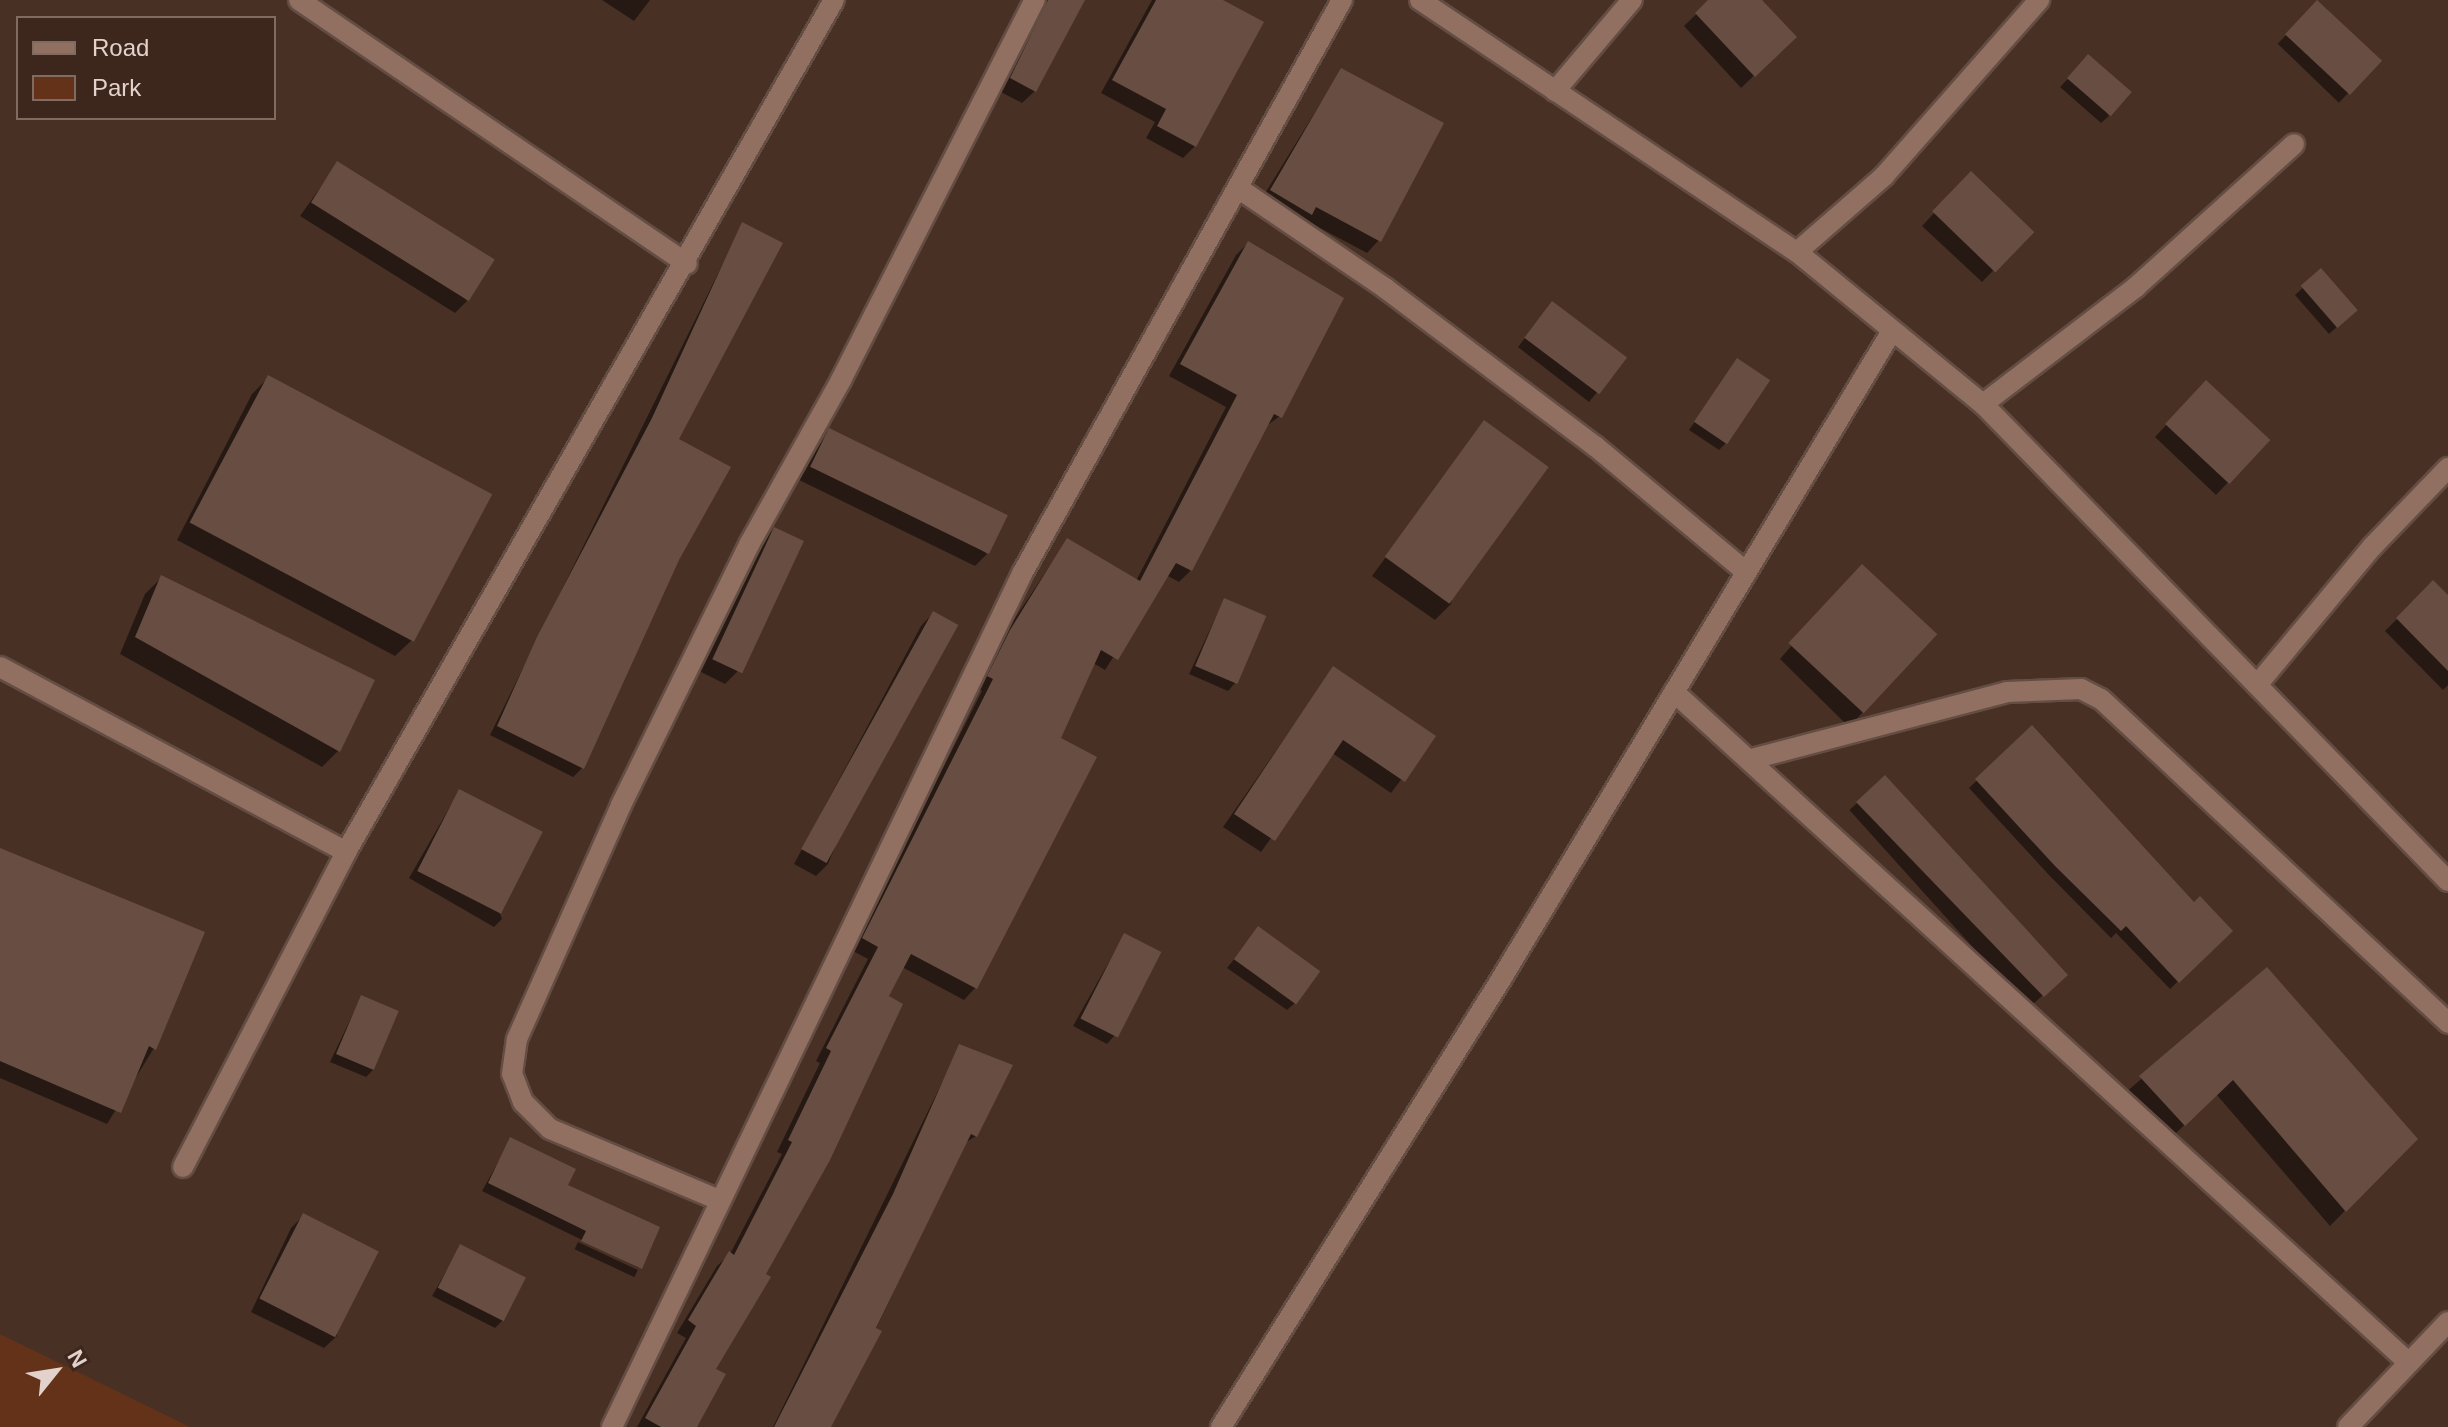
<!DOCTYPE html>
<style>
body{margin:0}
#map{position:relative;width:2448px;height:1427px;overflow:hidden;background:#483025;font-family:Helvetica,sans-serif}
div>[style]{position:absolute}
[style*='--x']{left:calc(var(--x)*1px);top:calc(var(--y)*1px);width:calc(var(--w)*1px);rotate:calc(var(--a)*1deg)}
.green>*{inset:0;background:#643219}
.shadow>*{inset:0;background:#0007;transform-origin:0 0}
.building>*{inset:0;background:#684e42;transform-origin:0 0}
.roads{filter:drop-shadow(2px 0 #644d43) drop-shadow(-2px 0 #644d43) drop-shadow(0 2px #644d43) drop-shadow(0 -2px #644d43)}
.minor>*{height:20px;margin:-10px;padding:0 10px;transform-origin:10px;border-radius:10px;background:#917062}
span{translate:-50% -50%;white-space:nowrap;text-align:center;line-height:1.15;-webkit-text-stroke:6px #3d261b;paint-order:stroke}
.legend{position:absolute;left:16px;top:16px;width:260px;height:104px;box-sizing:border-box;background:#3d261b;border:2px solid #7f6b61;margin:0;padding:10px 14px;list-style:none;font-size:24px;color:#e2d2cb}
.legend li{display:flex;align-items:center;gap:16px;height:40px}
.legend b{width:40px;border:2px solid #7f6b61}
.north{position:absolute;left:16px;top:1331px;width:80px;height:80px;-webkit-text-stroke:6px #3d261b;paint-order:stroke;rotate:60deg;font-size:22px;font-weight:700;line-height:32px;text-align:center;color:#e2d2cb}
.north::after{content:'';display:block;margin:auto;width:28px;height:36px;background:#e2d2cb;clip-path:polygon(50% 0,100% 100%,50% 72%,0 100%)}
</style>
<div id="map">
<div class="green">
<i style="clip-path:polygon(0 1333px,0 1334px,190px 1427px,0 1427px)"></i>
</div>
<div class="shadow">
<i style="clip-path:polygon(602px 0,650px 0,634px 21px)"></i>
<i style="clip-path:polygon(1043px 0,1083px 0,1035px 91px,1022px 103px,999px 91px)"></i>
<i style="clip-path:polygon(1152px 0,1219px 0,1195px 146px,1183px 158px,1146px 138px,1155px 122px,1101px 93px)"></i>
<i style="clip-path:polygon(1711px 0,1759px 0,1794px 37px,1741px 88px,1684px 26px)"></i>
<i style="left:2318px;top:2px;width:85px;height:58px;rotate:44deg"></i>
<i style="clip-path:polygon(2081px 65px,2109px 116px,2101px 123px,2060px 87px)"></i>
<i style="clip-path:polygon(1341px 70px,1379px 240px,1367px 253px,1305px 220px,1298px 226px,1259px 203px)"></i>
<i style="clip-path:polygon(337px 164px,467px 301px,455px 313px,300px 216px)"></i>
<i style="clip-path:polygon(1959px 186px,2031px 232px,1982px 282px,1922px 226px)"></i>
<i style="clip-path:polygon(742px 225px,676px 440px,678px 559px,582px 768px,573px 777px,490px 735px)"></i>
<i style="clip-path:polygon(1248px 243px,1280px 416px,1265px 427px,1191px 570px,1179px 582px,1166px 575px,1105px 670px,1093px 663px,1058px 739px,975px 988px,964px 1000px,902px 967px,714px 1370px,695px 1427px,637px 1427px,686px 1338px,677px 1333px,717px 1266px,730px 1254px,782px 1154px,777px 1152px,820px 1063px,816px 1061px,868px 959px,851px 950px,982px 691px,977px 688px,998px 644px,1067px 540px,1136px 581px,1226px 407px,1169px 376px,1236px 255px)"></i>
<i style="clip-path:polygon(2321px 271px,2348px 317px,2329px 334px,2295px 295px)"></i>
<i style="clip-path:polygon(1545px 312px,1624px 359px,1589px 402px,1518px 347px)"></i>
<i style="clip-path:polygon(1737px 361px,1727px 442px,1719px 450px,1689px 430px)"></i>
<i style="clip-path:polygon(269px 377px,412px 640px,395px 656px,177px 540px,252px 394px)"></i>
<i style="clip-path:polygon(2194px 395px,2268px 440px,2216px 495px,2155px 437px)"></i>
<i style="clip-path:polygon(1484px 423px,1451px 604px,1435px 620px,1372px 576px)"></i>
<i style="clip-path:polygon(829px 431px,987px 554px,975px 566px,797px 479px)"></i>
<i style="clip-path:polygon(774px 529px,737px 672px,725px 684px,697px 670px,762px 541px)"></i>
<i style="clip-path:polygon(161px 578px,338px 751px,322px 767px,120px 654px,145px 594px)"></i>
<i style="clip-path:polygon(1850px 578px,1936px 634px,1849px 727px,1780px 659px)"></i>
<i style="clip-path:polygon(2433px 583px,2448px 598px,2448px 685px,2443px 690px,2385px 631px)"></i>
<i style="clip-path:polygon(1224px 600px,1235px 683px,1228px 691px,1189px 674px)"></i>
<i style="clip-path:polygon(933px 613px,828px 864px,816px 876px,794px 864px,921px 626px)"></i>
<i style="clip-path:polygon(1333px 669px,1434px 736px,1391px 793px,1332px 753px,1261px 852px,1223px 827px)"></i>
<i style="clip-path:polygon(2032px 728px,2194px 905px,2231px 931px,2170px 989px,2116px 933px,2111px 938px,2048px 874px,1969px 788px)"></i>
<i style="left:1885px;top:778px;width:267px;height:48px;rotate:48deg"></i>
<i style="clip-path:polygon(459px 791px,502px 919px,494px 927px,409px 878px)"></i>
<i style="clip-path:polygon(0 851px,154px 1048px,107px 1124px,0 1078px)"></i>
<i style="clip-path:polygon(1258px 929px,1295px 1003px,1287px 1010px,1227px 968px)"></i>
<i style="clip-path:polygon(1124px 935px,1114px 1036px,1107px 1044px,1073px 1026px)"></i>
<i style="clip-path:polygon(2267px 970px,2415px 1139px,2330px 1226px,2216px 1094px,2169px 1140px,2125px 1093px)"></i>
<i style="clip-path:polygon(361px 997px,374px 1069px,366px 1077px,330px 1062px)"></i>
<i style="clip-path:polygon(960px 1046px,1010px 1066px,976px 1136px,965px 1143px,829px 1427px,773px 1427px)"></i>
<i style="clip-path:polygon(511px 1139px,573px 1170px,566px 1186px,658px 1228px,639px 1268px,482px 1191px)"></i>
<i style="clip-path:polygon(303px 1216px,337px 1336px,324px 1348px,251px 1312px,291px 1228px)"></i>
<i style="left:578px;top:1242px;width:66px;height:8px;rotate:25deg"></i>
<i style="clip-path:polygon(460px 1247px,503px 1320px,495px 1328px,432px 1296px)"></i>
</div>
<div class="building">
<i style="clip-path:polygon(1048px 0,1085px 0,1036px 92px,1010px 78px)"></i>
<i style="clip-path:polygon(1156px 0,1223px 0,1264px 22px,1196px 147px,1157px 126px,1166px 109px,1112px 80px)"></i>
<i style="clip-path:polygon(1708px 0,1762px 0,1797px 37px,1755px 77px,1695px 13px)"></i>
<i style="left:2317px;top:0;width:89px;height:47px;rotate:43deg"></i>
<i style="left:2088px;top:54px;width:58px;height:32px;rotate:41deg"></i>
<i style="clip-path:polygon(1341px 68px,1444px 123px,1381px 242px,1316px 207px,1312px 215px,1270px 190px)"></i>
<i style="left:337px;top:161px;width:186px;height:49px;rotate:32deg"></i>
<i style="left:1971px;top:171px;width:88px;height:56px;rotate:44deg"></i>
<i style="clip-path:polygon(742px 222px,783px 243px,679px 439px,731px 467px,679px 560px,584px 769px,497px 726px,537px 637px,652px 418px)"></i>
<i style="clip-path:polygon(1248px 241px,1344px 298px,1282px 418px,1274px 414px,1192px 571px,1176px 563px,1118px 660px,1101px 650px,1061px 738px,1097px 757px,977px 989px,911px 954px,889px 996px,903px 1004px,830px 1160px,766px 1274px,771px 1277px,716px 1369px,726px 1374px,697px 1427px,661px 1427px,645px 1418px,696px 1326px,688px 1320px,729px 1251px,734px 1255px,792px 1142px,788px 1140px,831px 1051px,826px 1048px,878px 947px,862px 938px,993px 679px,987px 676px,1010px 630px,1067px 538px,1140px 581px,1237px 395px,1180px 364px)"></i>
<i style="left:2321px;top:268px;width:56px;height:27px;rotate:49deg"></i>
<i style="left:1552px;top:301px;width:94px;height:46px;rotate:37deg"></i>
<i style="left:1737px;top:358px;width:40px;height:77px;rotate:34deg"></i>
<i style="left:268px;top:375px;width:254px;height:167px;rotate:28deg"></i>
<i style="left:2206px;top:380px;width:88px;height:60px;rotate:43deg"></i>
<i style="left:1484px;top:420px;width:80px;height:169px;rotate:36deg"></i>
<i style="left:829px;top:428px;width:199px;height:43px;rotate:26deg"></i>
<i style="left:774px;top:527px;width:33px;height:146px;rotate:25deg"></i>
<i style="left:1862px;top:564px;width:103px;height:108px;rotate:43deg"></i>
<i style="clip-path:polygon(161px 575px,375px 680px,340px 752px,135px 637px)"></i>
<i style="clip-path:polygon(2433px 580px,2448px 595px,2448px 671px,2396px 618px)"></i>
<i style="left:1224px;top:598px;width:46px;height:74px;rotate:23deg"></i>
<i style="left:933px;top:611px;width:29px;height:272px;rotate:29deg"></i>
<i style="clip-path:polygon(1333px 666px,1436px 736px,1405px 782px,1343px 740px,1275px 841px,1234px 814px)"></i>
<i style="clip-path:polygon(2032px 725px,2194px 902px,2200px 896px,2233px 931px,2179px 983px,2126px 926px,2121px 931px,2055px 866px,1975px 779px)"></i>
<i style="clip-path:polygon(1885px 775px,2068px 975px,2044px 997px,1856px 802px)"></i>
<i style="left:459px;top:789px;width:94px;height:92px;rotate:27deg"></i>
<i style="clip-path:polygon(0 848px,205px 932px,156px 1050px,149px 1046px,121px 1113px,0 1061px)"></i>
<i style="left:1258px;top:926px;width:77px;height:41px;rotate:36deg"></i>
<i style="left:1124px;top:933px;width:42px;height:96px;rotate:27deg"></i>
<i style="clip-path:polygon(2267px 967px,2418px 1139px,2346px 1212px,2233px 1080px,2185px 1126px,2139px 1076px)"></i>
<i style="left:361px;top:995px;width:41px;height:64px;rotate:23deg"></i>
<i style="clip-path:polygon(959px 1044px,1013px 1065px,977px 1137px,971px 1134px,876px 1328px,882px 1331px,831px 1427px,774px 1427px,893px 1194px)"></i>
<i style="clip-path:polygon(510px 1137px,576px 1169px,568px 1185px,660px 1227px,642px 1269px,581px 1241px,586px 1231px,488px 1183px)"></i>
<i style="left:303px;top:1213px;width:85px;height:96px;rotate:27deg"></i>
<i style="left:460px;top:1244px;width:74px;height:49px;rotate:27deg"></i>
</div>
<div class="roads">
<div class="minor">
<i style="--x:299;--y:0;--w:469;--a:34.2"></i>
<i style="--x:1420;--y:0;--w:453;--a:33.8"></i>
<i style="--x:1797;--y:252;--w:240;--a:39.3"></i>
<i style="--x:1983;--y:404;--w:666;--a:45.73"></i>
<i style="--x:1555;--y:91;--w:119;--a:-49.8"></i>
<i style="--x:1238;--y:188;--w:178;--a:34.2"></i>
<i style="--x:1385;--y:288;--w:263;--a:37"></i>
<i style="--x:1595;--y:446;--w:197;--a:39.8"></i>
<i style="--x:1797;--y:252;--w:116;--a:-41.1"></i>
<i style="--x:1884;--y:176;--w:235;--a:-48.6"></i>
<i style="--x:1983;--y:404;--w:193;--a:-37.4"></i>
<i style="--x:2136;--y:287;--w:213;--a:-42.1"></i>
<i style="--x:0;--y:667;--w:392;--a:28.1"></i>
<i style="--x:2257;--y:685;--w:180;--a:-50.2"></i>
<i style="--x:2372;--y:547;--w:110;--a:-46.1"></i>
<i style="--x:1674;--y:692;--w:995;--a:42.39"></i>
<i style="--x:1752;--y:759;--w:264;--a:-14.7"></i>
<i style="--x:2007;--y:692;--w:74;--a:-2.3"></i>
<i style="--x:2081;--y:689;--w:22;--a:27"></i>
<i style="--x:2101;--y:699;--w:475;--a:43"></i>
<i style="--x:183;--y:1167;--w:355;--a:-62.6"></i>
<i style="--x:346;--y:852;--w:982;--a:-60.2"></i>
<i style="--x:719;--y:1200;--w:183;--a:-157.2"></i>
<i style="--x:550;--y:1129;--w:38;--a:-135"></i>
<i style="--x:523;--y:1102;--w:30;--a:-111"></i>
<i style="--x:512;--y:1074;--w:35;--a:-82"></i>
<i style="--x:517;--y:1039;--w:256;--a:-66"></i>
<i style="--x:621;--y:805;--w:292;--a:-63.8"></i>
<i style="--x:750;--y:543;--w:187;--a:-60.8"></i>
<i style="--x:841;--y:380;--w:427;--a:-63"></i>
<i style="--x:612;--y:1427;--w:949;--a:-64.33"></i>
<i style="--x:1023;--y:572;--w:655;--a:-60.85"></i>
<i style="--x:1221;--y:1427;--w:526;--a:-57.97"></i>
<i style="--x:1500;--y:981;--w:759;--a:-58.91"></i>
<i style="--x:2348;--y:1427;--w:145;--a:-46.4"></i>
</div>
</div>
<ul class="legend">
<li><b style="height:10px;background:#917062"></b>Road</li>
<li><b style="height:22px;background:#643219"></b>Park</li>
</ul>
<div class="north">N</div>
</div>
